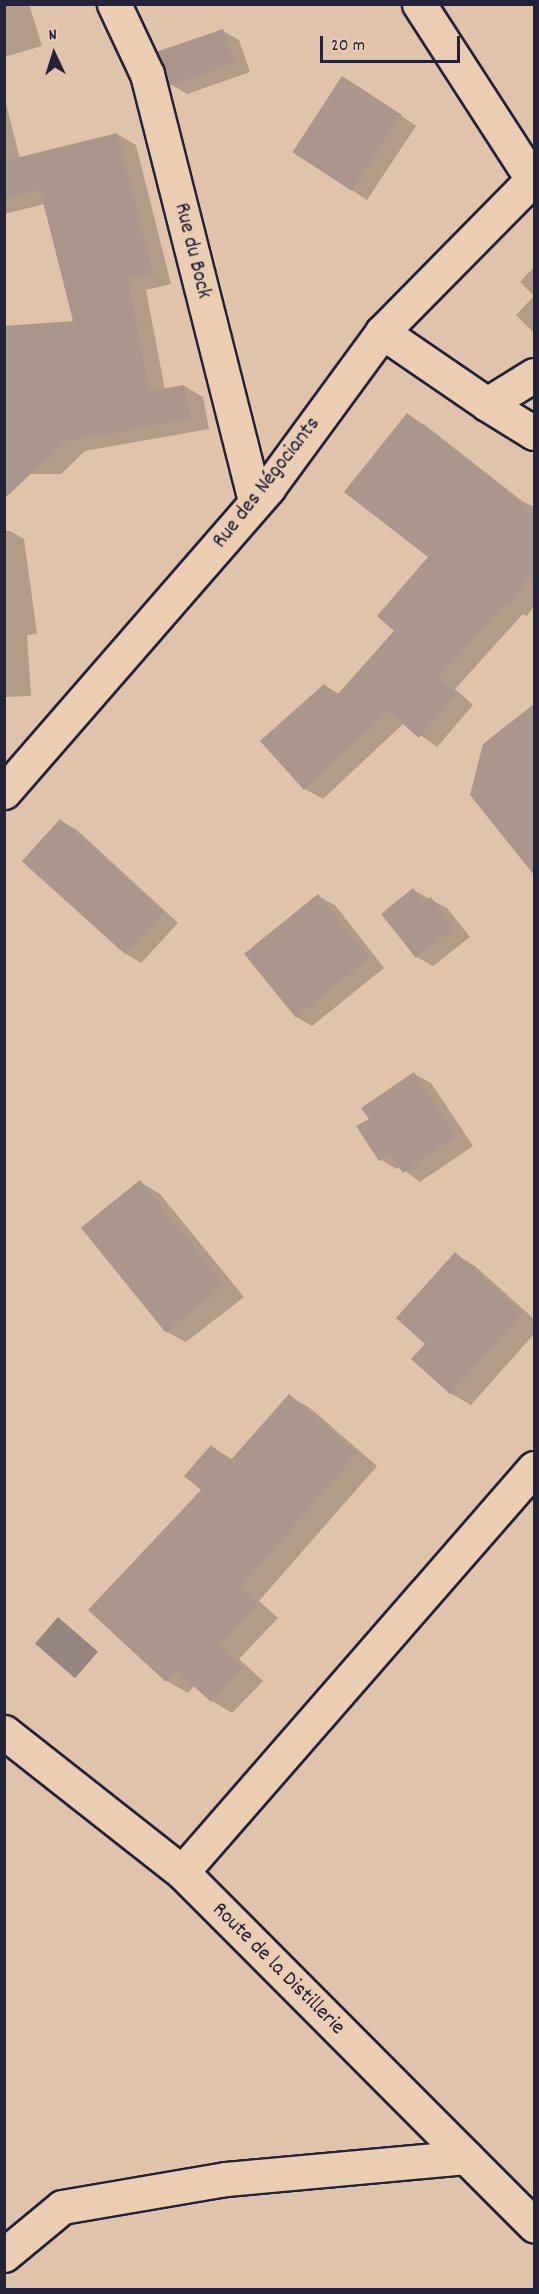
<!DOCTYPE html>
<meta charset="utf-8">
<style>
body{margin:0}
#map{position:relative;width:539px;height:2294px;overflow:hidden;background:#dfc3aa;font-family:Dekko,sans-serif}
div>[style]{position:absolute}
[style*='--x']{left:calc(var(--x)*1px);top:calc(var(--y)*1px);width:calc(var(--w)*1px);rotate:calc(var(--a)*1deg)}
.water>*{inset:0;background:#978580;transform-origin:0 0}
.shadow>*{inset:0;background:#0003}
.building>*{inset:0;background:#aa968a;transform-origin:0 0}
.roads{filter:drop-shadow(2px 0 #22223b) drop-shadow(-2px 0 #22223b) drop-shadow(0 2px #22223b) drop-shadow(0 -2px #22223b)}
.minor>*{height:33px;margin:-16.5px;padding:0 16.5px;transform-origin:16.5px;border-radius:16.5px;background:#ebcdb1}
span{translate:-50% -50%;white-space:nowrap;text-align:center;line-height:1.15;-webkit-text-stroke:4.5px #ebcdb1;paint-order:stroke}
.street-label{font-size:22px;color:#22223b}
.frame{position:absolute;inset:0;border:6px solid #22223b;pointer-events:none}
.north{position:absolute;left:24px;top:24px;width:60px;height:60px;-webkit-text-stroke:4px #ebcdb1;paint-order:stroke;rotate:356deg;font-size:16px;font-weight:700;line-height:24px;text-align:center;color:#22223b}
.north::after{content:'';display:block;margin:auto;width:21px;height:27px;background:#22223b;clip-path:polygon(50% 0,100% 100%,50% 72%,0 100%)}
.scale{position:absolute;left:320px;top:36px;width:140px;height:27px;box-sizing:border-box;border:3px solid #22223b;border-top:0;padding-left:8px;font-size:18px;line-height:21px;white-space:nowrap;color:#22223b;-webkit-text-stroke:4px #ebcdb1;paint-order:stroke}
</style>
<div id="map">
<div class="water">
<i style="left:58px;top:1617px;width:53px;height:35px;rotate:41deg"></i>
</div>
<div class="shadow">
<i style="clip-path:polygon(4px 4px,29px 4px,42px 46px,4px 57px)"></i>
<i style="clip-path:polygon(223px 31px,239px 40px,250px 72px,187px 94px,170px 84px)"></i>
<i style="clip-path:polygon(359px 87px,416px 126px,367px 200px,294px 152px)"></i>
<i style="clip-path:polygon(4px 96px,20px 159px,117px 134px,136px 145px,171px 284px,146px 290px,165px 390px,184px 386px,203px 397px,209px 429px,85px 451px,61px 474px,4px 474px,74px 322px,45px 204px,4px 214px)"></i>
<i style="clip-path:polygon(534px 267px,534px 296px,520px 282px)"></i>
<i style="clip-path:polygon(534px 296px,534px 333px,516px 315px)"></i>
<i style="clip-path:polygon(407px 415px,425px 425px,522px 501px,534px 507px,534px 606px,527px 616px,523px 614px,455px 689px,473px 705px,437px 747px,404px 723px,323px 799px,305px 789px,325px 686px,340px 694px,396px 631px,430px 557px)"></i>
<i style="clip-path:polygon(4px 531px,10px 531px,24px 539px,37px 634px,27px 635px,31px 696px,4px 697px)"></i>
<i style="clip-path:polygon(534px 706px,534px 873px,471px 794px,485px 745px)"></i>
<i style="clip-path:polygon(61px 821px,77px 830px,178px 923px,141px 963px,125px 953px)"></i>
<i style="clip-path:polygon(413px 890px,447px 908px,470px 937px,433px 966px,417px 957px)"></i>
<i style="clip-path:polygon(318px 896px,335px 905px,384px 968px,312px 1026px,295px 1016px,246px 953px)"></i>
<i style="clip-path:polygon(414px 1074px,431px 1083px,473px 1146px,420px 1182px,400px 1167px,397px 1169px,381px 1160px,371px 1119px)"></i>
<i style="clip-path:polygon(140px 1182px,160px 1194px,244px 1297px,186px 1342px,165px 1331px)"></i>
<i style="clip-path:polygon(455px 1254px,475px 1266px,534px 1319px,534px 1334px,471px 1405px,450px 1393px,428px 1343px)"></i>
<i style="clip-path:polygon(289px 1396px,310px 1408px,377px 1466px,259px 1601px,278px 1618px,239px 1659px,263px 1681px,232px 1713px,212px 1701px,195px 1685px,188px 1693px,167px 1681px,91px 1610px,203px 1490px,212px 1447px,232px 1459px)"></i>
</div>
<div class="building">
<i style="left:223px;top:29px;width:36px;height:70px;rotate:71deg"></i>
<i style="left:342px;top:76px;width:71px;height:91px;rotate:33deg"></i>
<i style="clip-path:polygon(117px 133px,153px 274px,128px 279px,149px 391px,184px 385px,191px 419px,66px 441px,4px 499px,4px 326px,73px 321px,40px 190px,4px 199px,4px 161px)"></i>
<i style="clip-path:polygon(407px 413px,534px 513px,534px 570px,508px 607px,505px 604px,438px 678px,457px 694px,419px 738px,388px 711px,304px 790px,260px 741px,324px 684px,336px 696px,394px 631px,377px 616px,428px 557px,344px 492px)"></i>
<i style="clip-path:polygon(534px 704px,534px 875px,470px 795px,483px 744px)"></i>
<i style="left:60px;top:819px;width:139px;height:57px;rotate:42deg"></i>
<i style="clip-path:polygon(413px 888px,424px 902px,431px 897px,454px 928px,416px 958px,381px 914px)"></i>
<i style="left:318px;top:894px;width:82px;height:95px;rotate:51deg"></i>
<i style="clip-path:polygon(414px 1072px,457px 1136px,403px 1173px,390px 1154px,379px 1161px,356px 1126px,369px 1119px,361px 1108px)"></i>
<i style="left:140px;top:1180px;width:134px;height:76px;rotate:51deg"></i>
<i style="clip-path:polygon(455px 1252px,522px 1313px,450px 1394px,411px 1359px,425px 1344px,396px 1318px)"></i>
<i style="clip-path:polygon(289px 1394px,357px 1453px,240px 1588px,258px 1605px,219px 1646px,243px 1668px,211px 1702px,177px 1671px,166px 1682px,88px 1610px,201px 1490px,184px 1476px,211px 1445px,230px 1461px)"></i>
</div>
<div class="roads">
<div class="minor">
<i style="--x:114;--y:4;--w:77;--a:64.8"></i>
<i style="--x:147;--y:74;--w:441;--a:75.8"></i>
<i style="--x:419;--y:4;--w:210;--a:57.1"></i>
<i style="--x:382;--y:332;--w:127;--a:34.4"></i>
<i style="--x:487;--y:404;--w:55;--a:31.7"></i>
<i style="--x:487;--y:404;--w:55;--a:-31.7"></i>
<i style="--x:4;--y:792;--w:403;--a:-49"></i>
<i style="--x:268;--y:488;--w:193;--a:-53.8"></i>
<i style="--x:382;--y:332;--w:216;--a:-45.4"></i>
<i style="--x:4;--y:1732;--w:226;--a:38.2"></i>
<i style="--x:182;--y:1872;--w:499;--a:45.1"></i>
<i style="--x:182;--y:1872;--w:536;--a:-48.93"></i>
<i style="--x:4;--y:2255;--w:75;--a:-39.6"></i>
<i style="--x:62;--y:2207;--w:166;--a:-9.7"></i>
<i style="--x:226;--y:2179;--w:241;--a:-5.2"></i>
</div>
</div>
<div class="street-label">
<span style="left:192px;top:251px;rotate:76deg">Rue du Bock</span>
<span style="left:267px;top:483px;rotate:-52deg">Rue des Négociants</span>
<span style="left:278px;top:1969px;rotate:45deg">Route de la Distillerie</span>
</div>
<div class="frame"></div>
<div class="north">N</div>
<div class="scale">20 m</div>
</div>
